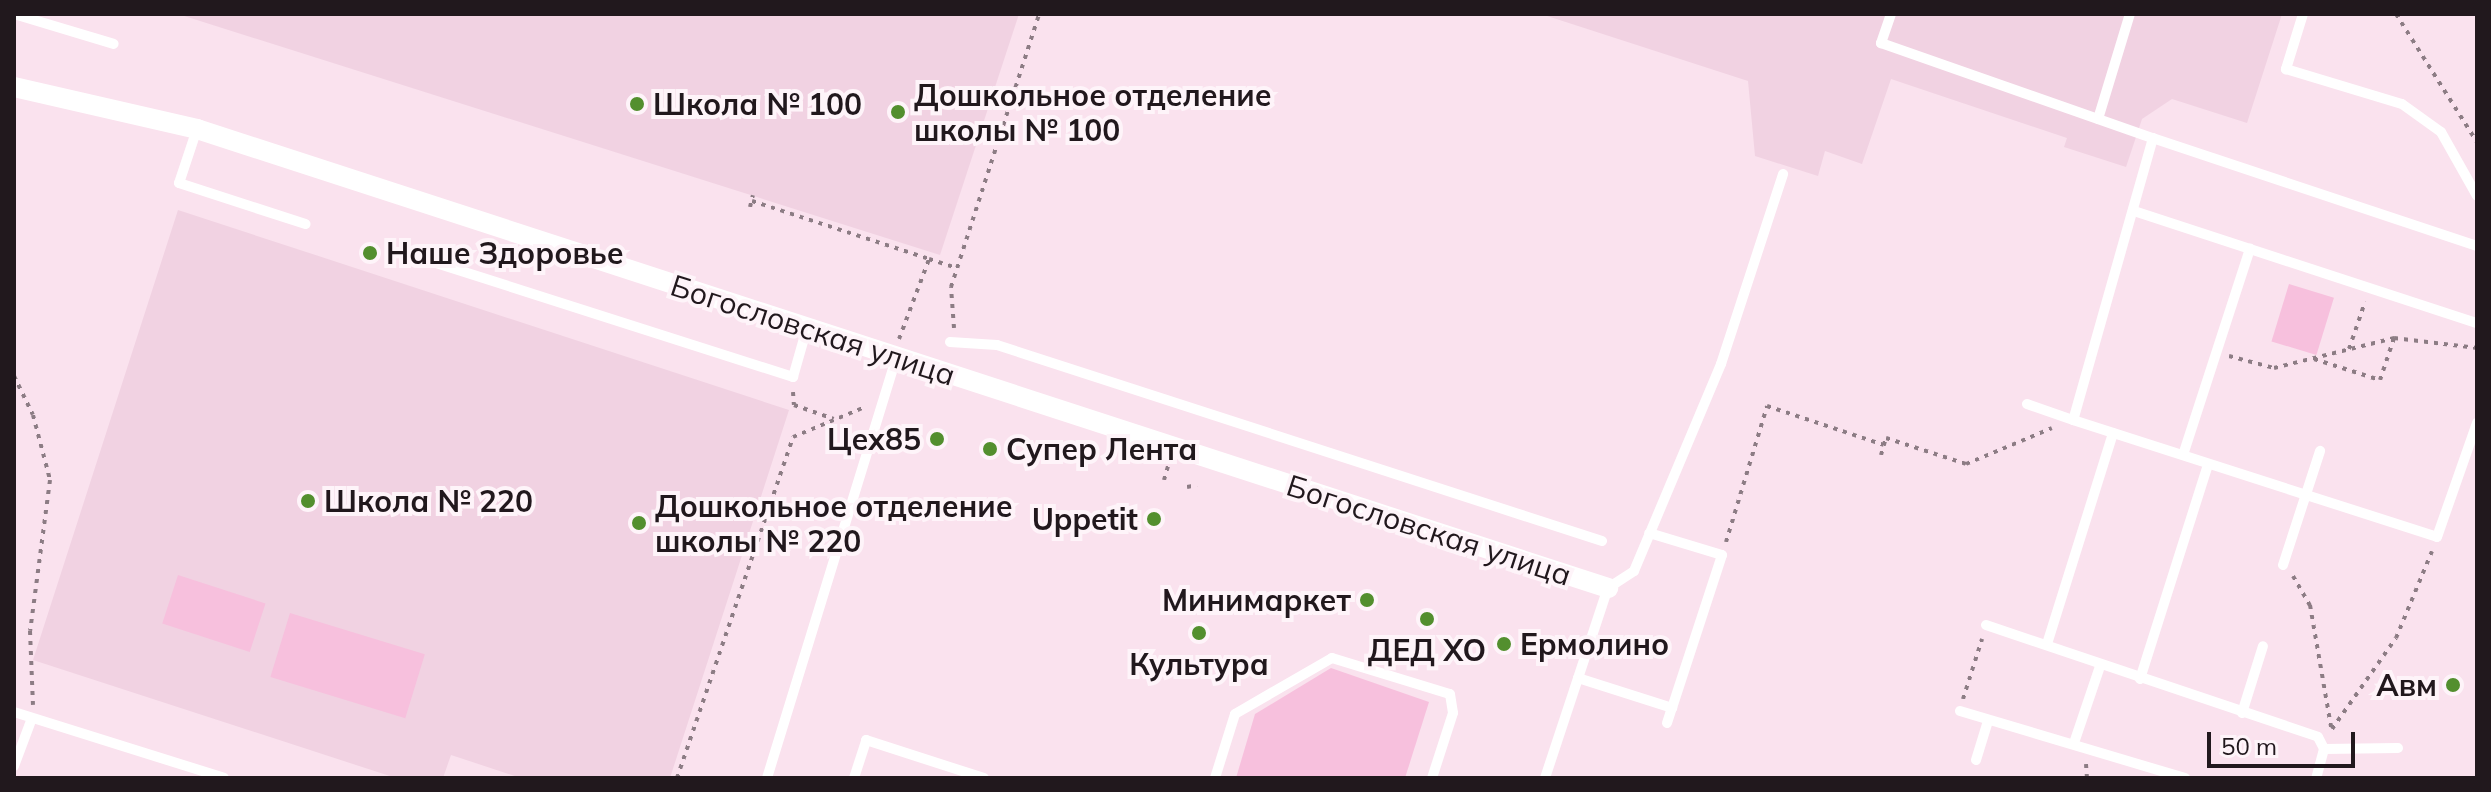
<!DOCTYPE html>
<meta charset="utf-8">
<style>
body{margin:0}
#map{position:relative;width:2491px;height:792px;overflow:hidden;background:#fae2ee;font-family:Mulish,sans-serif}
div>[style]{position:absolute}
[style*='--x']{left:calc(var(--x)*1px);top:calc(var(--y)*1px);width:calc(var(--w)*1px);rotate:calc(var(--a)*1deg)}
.built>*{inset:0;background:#f1d2e2}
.green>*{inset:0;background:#f7c0dd;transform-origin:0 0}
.path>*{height:4px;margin-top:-2px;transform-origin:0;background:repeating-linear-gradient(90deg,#8c7c84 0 4px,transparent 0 10px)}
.lane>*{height:10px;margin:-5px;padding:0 5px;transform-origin:5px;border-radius:5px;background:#fff}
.street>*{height:20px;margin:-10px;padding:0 10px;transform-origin:10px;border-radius:10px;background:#fff}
.dots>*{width:22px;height:22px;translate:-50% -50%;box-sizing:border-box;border:4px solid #fef4f9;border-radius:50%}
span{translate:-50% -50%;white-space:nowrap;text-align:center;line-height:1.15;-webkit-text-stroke:8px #fef4f9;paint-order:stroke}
.poi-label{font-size:30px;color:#21181d;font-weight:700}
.left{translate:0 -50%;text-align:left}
.right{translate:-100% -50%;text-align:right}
.street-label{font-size:30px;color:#21181d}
.frame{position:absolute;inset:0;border:16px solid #21181d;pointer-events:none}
.scale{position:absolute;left:2207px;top:732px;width:148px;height:36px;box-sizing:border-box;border:4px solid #21181d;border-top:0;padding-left:10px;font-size:24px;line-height:28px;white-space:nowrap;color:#21181d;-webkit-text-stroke:6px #fef4f9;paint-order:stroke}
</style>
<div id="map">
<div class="built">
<i style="clip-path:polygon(178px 14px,1019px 14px,940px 255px)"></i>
<i style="clip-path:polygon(1541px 14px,2282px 14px,2247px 123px,2172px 99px,2142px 119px,2126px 167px,2064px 147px,2067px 138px,1891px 79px,1862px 164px,1825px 151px,1818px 176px,1755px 156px,1748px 81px)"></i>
<i style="clip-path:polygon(178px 210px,789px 410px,670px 778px,521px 778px,451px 755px,443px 778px,396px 778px,33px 660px)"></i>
</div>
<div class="green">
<i style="left:2289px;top:284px;width:47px;height:60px;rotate:17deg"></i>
<i style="left:178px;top:575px;width:92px;height:51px;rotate:18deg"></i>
<i style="left:290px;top:613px;width:141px;height:67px;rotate:17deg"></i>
<i style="clip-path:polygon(1331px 668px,1429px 702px,1405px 778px,1236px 778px,1255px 714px)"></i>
</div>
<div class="path">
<i style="--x:2396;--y:14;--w:151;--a:57.7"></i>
<i style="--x:752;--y:201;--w:186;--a:18.1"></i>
<i style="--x:750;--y:207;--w:12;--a:-76"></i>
<i style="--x:954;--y:328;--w:41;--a:-94.2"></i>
<i style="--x:951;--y:287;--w:287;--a:-72.1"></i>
<i style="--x:899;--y:339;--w:85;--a:-69.4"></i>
<i style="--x:929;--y:259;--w:28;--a:18"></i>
<i style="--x:2349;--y:349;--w:50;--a:-71.2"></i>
<i style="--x:2229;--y:356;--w:47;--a:14.9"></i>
<i style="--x:2274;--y:368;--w:124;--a:-14"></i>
<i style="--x:2394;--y:338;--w:84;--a:6.9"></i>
<i style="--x:2314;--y:359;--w:69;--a:17.7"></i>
<i style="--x:2380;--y:380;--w:44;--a:-71.6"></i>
<i style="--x:14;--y:376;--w:43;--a:64"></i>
<i style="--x:33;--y:415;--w:67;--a:75.3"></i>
<i style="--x:50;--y:480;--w:152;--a:97.5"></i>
<i style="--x:30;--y:631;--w:74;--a:87.7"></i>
<i style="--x:793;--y:392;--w:13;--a:86"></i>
<i style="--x:794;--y:405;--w:42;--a:19.3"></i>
<i style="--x:1881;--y:455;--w:18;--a:-74"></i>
<i style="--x:1886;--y:438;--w:84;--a:18"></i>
<i style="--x:1966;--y:464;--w:93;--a:-22.7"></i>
<i style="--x:1164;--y:480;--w:18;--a:-74"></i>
<i style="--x:1187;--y:487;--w:10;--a:-11"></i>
<i style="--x:1726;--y:542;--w:142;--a:-73.2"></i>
<i style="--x:1767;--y:406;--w:123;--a:18.4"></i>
<i style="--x:2293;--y:576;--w:34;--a:60"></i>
<i style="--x:2310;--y:605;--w:124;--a:80.2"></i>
<i style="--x:1963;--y:699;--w:63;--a:-72.4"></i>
<i style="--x:2332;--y:729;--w:111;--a:-54.9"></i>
<i style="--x:2396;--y:638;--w:94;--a:-67.5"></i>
<i style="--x:2086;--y:764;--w:14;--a:86"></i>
<i style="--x:677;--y:778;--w:360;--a:-71.2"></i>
<i style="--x:793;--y:437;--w:78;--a:-22.6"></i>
</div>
<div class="lane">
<i style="--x:14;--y:14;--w:104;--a:16.7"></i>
<i style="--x:1891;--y:14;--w:31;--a:109"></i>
<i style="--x:1881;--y:43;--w:288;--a:19.3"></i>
<i style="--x:2303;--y:14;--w:58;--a:107.2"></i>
<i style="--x:2286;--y:69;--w:121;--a:16.8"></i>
<i style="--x:2402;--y:104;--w:48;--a:35.7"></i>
<i style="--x:2441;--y:132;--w:73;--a:60.6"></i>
<i style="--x:2098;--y:119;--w:110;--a:-73.1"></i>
<i style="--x:197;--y:129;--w:57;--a:108.4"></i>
<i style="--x:179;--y:183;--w:133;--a:18"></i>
<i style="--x:2137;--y:212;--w:119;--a:18.1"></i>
<i style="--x:2477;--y:246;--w:342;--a:-161.6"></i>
<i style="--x:2153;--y:138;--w:293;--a:105.8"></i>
<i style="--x:2073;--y:420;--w:382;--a:17.8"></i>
<i style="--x:2437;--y:537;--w:121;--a:-70.7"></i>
<i style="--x:436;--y:263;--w:375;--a:17.7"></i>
<i style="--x:793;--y:377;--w:51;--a:-74.1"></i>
<i style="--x:950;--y:342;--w:47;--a:3.7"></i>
<i style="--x:997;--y:345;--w:636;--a:17.95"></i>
<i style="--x:2027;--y:404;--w:49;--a:19.2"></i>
<i style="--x:2183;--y:455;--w:217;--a:-72"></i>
<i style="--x:2250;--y:249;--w:239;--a:18.1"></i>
<i style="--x:2283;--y:565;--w:120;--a:-72"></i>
<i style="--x:1986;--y:625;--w:350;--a:18.6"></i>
<i style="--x:2318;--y:737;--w:13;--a:63"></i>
<i style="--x:2324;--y:749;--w:30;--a:105"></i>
<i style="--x:2047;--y:644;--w:221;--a:-72.6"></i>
<i style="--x:1578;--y:678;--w:99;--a:17.7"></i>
<i style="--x:1672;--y:708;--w:161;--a:-71.9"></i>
<i style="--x:1722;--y:555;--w:76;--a:-163.2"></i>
<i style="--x:2140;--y:679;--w:225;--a:-72.4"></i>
<i style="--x:1960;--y:711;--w:235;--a:16.6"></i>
<i style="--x:14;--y:712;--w:220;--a:17.4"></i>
<i style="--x:2242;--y:713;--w:70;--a:-72.6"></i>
<i style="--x:1667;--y:723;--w:16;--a:-72"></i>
<i style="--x:2074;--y:743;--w:81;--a:-71.3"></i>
<i style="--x:2324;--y:749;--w:74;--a:-0.8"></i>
<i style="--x:1976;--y:760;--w:41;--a:-72.9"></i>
<i style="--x:14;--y:766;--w:51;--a:-69.4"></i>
<i style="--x:767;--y:778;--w:438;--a:-72.9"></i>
<i style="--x:854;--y:778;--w:40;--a:-72"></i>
<i style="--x:866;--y:740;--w:124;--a:17.9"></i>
<i style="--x:1215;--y:778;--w:67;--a:-72.6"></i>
<i style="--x:1235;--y:714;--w:112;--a:-30"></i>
<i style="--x:1332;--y:658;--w:123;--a:17"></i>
<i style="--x:1450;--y:694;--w:19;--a:81"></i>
<i style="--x:1453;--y:713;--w:68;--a:107.9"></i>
<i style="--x:1545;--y:778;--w:200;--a:-71.7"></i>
<i style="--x:1608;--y:588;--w:31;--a:-33"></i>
<i style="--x:1634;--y:571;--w:225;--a:-67.2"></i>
<i style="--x:1721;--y:364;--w:200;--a:-71.9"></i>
</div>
<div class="street">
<i style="--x:14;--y:87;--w:188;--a:12.9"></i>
<i style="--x:197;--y:129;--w:1484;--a:18.02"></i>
</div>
<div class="dots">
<i style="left:637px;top:104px;background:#538f2e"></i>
<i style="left:898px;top:112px;background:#538f2e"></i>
<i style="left:370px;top:253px;background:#538f2e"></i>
<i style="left:937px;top:439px;background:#538f2e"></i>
<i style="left:990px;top:449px;background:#538f2e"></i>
<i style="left:308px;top:501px;background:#538f2e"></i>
<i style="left:1154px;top:519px;background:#538f2e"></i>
<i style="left:639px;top:523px;background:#538f2e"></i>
<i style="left:1367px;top:600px;background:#538f2e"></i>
<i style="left:1427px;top:619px;background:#538f2e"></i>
<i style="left:1199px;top:633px;background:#538f2e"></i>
<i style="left:1504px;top:644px;background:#538f2e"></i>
<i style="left:2453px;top:685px;background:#538f2e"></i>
</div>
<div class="poi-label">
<span class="left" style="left:914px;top:112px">Дошкольное отделение<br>школы № 100</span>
<span class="left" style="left:653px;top:104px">Школа № 100</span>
<span class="left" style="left:386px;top:253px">Наше Здоровье</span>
<span class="right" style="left:921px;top:439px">Цех85</span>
<span class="left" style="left:1006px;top:449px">Супер Лента</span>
<span class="left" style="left:324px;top:501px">Школа № 220</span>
<span class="left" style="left:655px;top:523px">Дошкольное отделение<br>школы № 220</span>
<span class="right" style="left:1138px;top:519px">Uppetit</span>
<span class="right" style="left:1351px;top:600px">Минимаркет</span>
<span class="left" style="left:1520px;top:644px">Ермолино</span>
<span style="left:1427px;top:650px">ДЕД ХО</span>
<span style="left:1199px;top:664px">Культура</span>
<span class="right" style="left:2437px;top:685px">Авм</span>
</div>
<div class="street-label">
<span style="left:813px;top:330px;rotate:18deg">Богословская улица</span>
<span style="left:1429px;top:530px;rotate:18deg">Богословская улица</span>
</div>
<div class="frame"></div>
<div class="scale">50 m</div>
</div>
